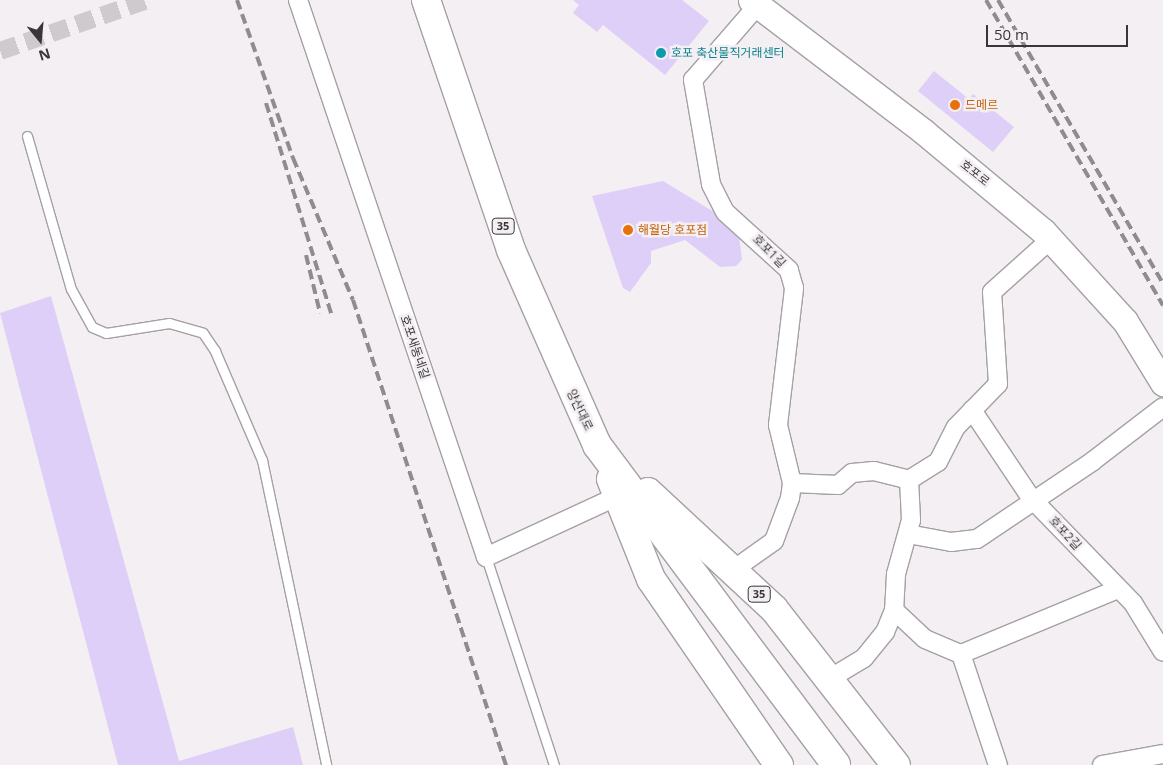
<!DOCTYPE html>
<meta charset="utf-8">
<style>
body{margin:0}
#map{position:relative;width:1163px;height:765px;overflow:hidden;background:#f4eff3;font-family:"Open Sans","Noto Sans KR",sans-serif}
div>[style]{position:absolute}
[style*='--x']{left:calc(var(--x)*1px);top:calc(var(--y)*1px);width:calc(var(--w)*1px);rotate:calc(var(--a)*1deg)}
.building>*{inset:0;background:#decff9}
.street-tunnel>*{height:18px;margin-top:-9px;transform-origin:0;background:repeating-linear-gradient(90deg,#cecace 0 18px,transparent 0 27px)}
.roads{filter:drop-shadow(1px 0 #a5a0a5) drop-shadow(-1px 0 #a5a0a5) drop-shadow(0 1px #a5a0a5) drop-shadow(0 -1px #a5a0a5)}
.lane>*{height:9px;margin:-4.5px;padding:0 4.5px;transform-origin:4.5px;border-radius:4.5px;background:#fff}
.street>*{height:18px;margin:-9px;padding:0 9px;transform-origin:9px;border-radius:9px;background:#fff}
.secondary>*{height:25px;margin:-12.5px;padding:0 12.5px;transform-origin:12.5px;border-radius:12.5px;background:#fff}
.primary>*{height:28px;margin:-14px;padding:0 14px;transform-origin:14px;border-radius:14px;background:#fff}
.rail>*{height:4px;margin-top:-2px;transform-origin:0;background:repeating-linear-gradient(90deg,#8f8c8f 0 10px,transparent 0 15px)}
.dots>*{width:14px;height:14px;translate:-50% -50%;box-sizing:border-box;border:2px solid #f4eff3;border-radius:50%}
span{translate:-50% -50%;white-space:nowrap;text-align:center;line-height:1.15;-webkit-text-stroke:5px #f4eff3;paint-order:stroke}
.shield-label span{padding:1px 4px;background:#f4eff3;border:1px solid;border-radius:4px;-webkit-text-stroke-width:0}
.shield-label{font-size:11px;color:#383638;font-weight:700}
.culture-label{font-size:12px;color:#0d838f}
.left{translate:0 -50%;text-align:left}
.food-label{font-size:12px;color:#c56008}
.street-label{font-size:12px;color:#383638}
.north{position:absolute;left:15px;top:15px;width:50px;height:50px;-webkit-text-stroke:4px #f4eff3;paint-order:stroke;rotate:163deg;font-size:14px;font-weight:700;line-height:20px;text-align:center;color:#383638}
.north::after{content:'';display:block;margin:auto;width:18px;height:22px;background:#383638;clip-path:polygon(50% 0,100% 100%,50% 72%,0 100%)}
.scale{position:absolute;left:986px;top:25px;width:142px;height:22px;box-sizing:border-box;border:2px solid #383638;border-top:0;padding-left:6px;font-size:15px;line-height:18px;white-space:nowrap;color:#383638;-webkit-text-stroke:4px #f4eff3;paint-order:stroke}
</style>
<div id="map">
<div class="building">
<i style="clip-path:polygon(573px 0,682px 0,709px 21px,665px 75px,603px 25px,597px 32px,573px 13px,579px 5px)"></i>
<i style="clip-path:polygon(934px 71px,969px 99px,973px 94px,1014px 127px,993px 152px,918px 91px)"></i>
<i style="clip-path:polygon(663px 181px,724px 218px,739px 235px,742px 260px,736px 266px,720px 267px,685px 240px,651px 251px,651px 263px,630px 292px,623px 288px,592px 196px)"></i>
<i style="clip-path:polygon(51px 296px,179px 761px,293px 727px,303px 765px,118px 765px,0 313px)"></i>
</div>
<div class="street-tunnel">
<i style="--x:0;--y:51;--w:156;--a:-19.1"></i>
</div>
<div class="roads">
<div class="lane">
<i style="--x:27;--y:136;--w:159;--a:74"></i>
<i style="--x:71;--y:289;--w:43;--a:61.1"></i>
<i style="--x:92;--y:327;--w:15;--a:23"></i>
<i style="--x:106;--y:333;--w:64;--a:-9"></i>
<i style="--x:169;--y:323;--w:35;--a:16"></i>
<i style="--x:203;--y:333;--w:22;--a:56"></i>
<i style="--x:215;--y:351;--w:119;--a:66.7"></i>
<i style="--x:262;--y:460;--w:312;--a:78.1"></i>
<i style="--x:486;--y:557;--w:219;--a:71.9"></i>
</div>
<div class="street">
<i style="--x:298;--y:0;--w:588;--a:71.35"></i>
<i style="--x:486;--y:557;--w:145;--a:-24.8"></i>
<i style="--x:972;--y:410;--w:106;--a:56.2"></i>
<i style="--x:1031;--y:498;--w:146;--a:45.8"></i>
<i style="--x:1133;--y:603;--w:57;--a:58.5"></i>
<i style="--x:909;--y:480;--w:34;--a:-32"></i>
<i style="--x:938;--y:462;--w:39;--a:-63"></i>
<i style="--x:956;--y:427;--w:60;--a:-45.7"></i>
<i style="--x:998;--y:384;--w:92;--a:-93.7"></i>
<i style="--x:992;--y:292;--w:79;--a:-41.9"></i>
<i style="--x:792;--y:483;--w:46;--a:2.5"></i>
<i style="--x:838;--y:485;--w:18;--a:-41"></i>
<i style="--x:852;--y:473;--w:22;--a:-5"></i>
<i style="--x:874;--y:471;--w:36;--a:14"></i>
<i style="--x:909;--y:480;--w:40;--a:87.1"></i>
<i style="--x:911;--y:520;--w:56;--a:105.5"></i>
<i style="--x:896;--y:574;--w:36;--a:93"></i>
<i style="--x:894;--y:610;--w:24;--a:112"></i>
<i style="--x:885;--y:632;--w:33;--a:129"></i>
<i style="--x:864;--y:658;--w:41;--a:149"></i>
<i style="--x:908;--y:534;--w:44;--a:10.5"></i>
<i style="--x:951;--y:542;--w:26;--a:-7"></i>
<i style="--x:977;--y:539;--w:140;--a:-33.9"></i>
<i style="--x:1093;--y:461;--w:88;--a:-37.6"></i>
<i style="--x:733;--y:570;--w:50;--a:-35.3"></i>
<i style="--x:774;--y:541;--w:46;--a:-69.6"></i>
<i style="--x:790;--y:498;--w:15;--a:-82"></i>
<i style="--x:792;--y:483;--w:60;--a:-103.6"></i>
<i style="--x:778;--y:425;--w:138;--a:-83.3"></i>
<i style="--x:794;--y:288;--w:19;--a:-106"></i>
<i style="--x:789;--y:270;--w:86;--a:-137.8"></i>
<i style="--x:725;--y:212;--w:31;--a:-117"></i>
<i style="--x:711;--y:184;--w:106;--a:-99.8"></i>
<i style="--x:693;--y:80;--w:99;--a:-49.1"></i>
<i style="--x:894;--y:610;--w:42;--a:43.1"></i>
<i style="--x:925;--y:639;--w:39;--a:23"></i>
<i style="--x:961;--y:654;--w:170;--a:-22.5"></i>
<i style="--x:961;--y:654;--w:117;--a:71.6"></i>
<i style="--x:1102;--y:765;--w:62;--a:-10.2"></i>
</div>
<div class="secondary">
<i style="--x:751;--y:0;--w:218;--a:37.3"></i>
<i style="--x:924;--y:132;--w:155;--a:39.8"></i>
<i style="--x:1043;--y:231;--w:122;--a:47.7"></i>
<i style="--x:1125;--y:321;--w:73;--a:58.5"></i>
</div>
<div class="primary">
<i style="--x:426;--y:0;--w:264;--a:71.2"></i>
<i style="--x:511;--y:250;--w:213;--a:66.2"></i>
<i style="--x:597;--y:445;--w:399;--a:53.2"></i>
<i style="--x:611;--y:479;--w:108;--a:68.2"></i>
<i style="--x:651;--y:579;--w:226;--a:55.5"></i>
<i style="--x:648;--y:492;--w:172;--a:42.9"></i>
<i style="--x:774;--y:609;--w:198;--a:52"></i>
</div>
</div>
<div class="rail">
<i style="--x:237;--y:0;--w:168;--a:70.5"></i>
<i style="--x:293;--y:158;--w:154;--a:67.1"></i>
<i style="--x:353;--y:300;--w:490;--a:71.8"></i>
<i style="--x:986;--y:0;--w:353;--a:59.9"></i>
<i style="--x:998;--y:0;--w:328;--a:59.8"></i>
<i style="--x:266;--y:103;--w:223;--a:72.8"></i>
<i style="--x:306;--y:255;--w:60;--a:76.4"></i>
</div>
<div class="dots">
<i style="left:661px;top:53px;background:#0f9aa8"></i>
<i style="left:955px;top:105px;background:#e8710a"></i>
<i style="left:628px;top:230px;background:#e8710a"></i>
</div>
<div class="shield-label">
<span style="left:503px;top:226px">35</span>
<span style="left:759px;top:594px">35</span>
</div>
<div class="culture-label">
<span class="left" style="left:671px;top:53px">호포 축산물직거래센터</span>
</div>
<div class="food-label">
<span class="left" style="left:965px;top:105px">드메르</span>
<span class="left" style="left:638px;top:230px">해월당 호포점</span>
</div>
<div class="street-label">
<span style="left:975px;top:173px;rotate:38deg">호포로</span>
<span style="left:769px;top:251px;rotate:45deg">호포1길</span>
<span style="left:415px;top:347px;rotate:71deg">호포새동네길</span>
<span style="left:580px;top:410px;rotate:64deg">양산대로</span>
<span style="left:1065px;top:533px;rotate:47deg">호포2길</span>
</div>
<div class="north">N</div>
<div class="scale">50 m</div>
</div>
